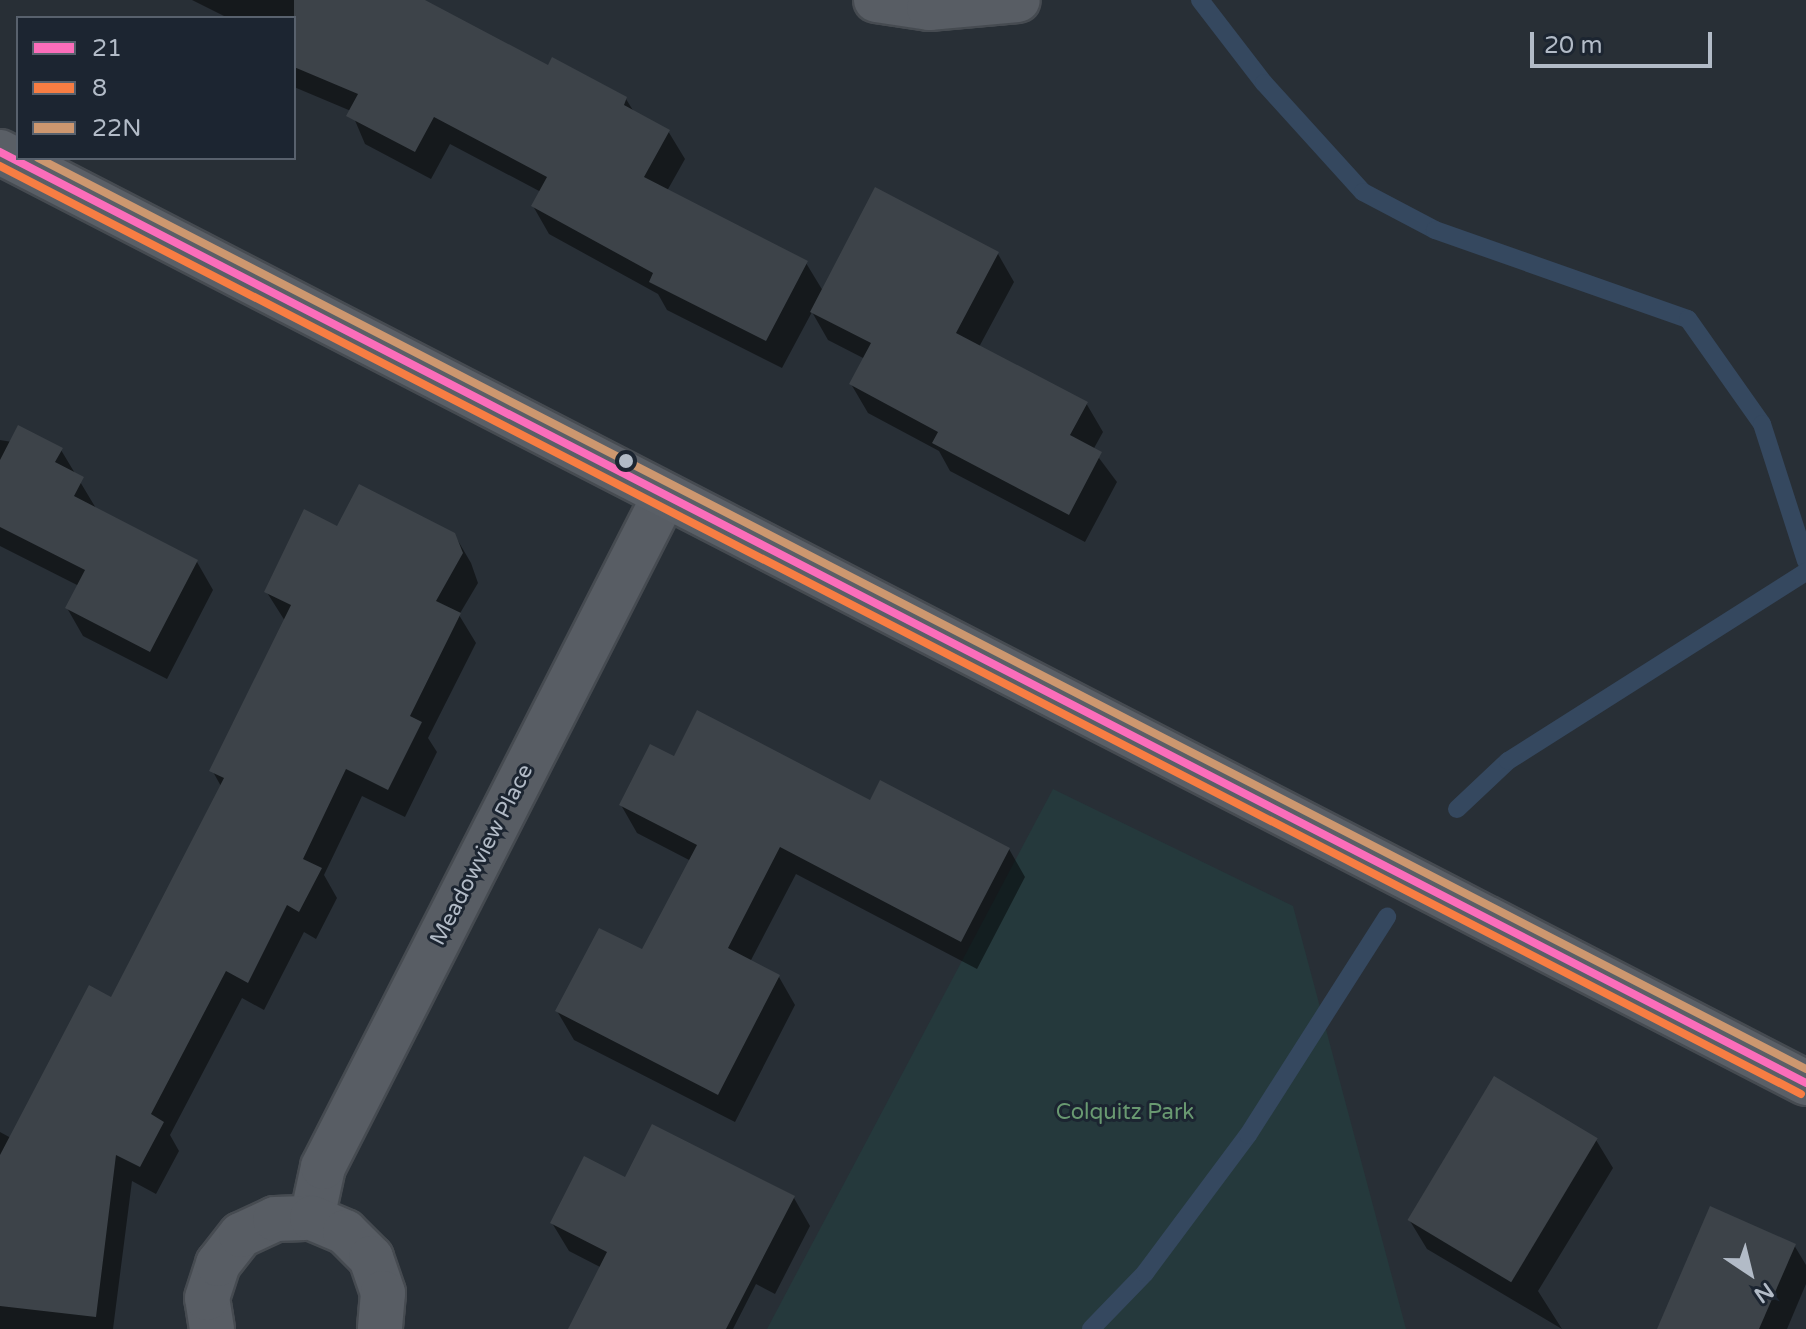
<!DOCTYPE html>
<style>
body{margin:0}
#map{position:relative;width:1806px;height:1329px;overflow:hidden;background:#282f36;font-family:"Varela Round",sans-serif}
div>[style]{position:absolute}
[style*='--x']{left:calc(var(--x)*1px);top:calc(var(--y)*1px);width:calc(var(--w)*1px);rotate:calc(var(--a)*1deg)}
.green>*{inset:0;background:#25393c}
.shadow>*{inset:0;background:#0007}
.stream>*{height:18px;margin:-9px;padding:0 9px;transform-origin:9px;border-radius:9px;background:#35485f}
.building>*{inset:0;background:#3d4349;transform-origin:0 0}
.roads{filter:drop-shadow(2px 0 #464b51) drop-shadow(-2px 0 #464b51) drop-shadow(0 2px #464b51) drop-shadow(0 -2px #464b51)}
.minor>*{height:44px;margin:-22px;padding:0 22px;transform-origin:22px;border-radius:22px;background:#585d64}
.major>*{height:44px;margin:-22px;padding:0 22px;transform-origin:22px;border-radius:22px;background:#5a5f66}
.bus-1>*{height:8px;margin:-4px;padding:0 4px;transform-origin:4px;border-radius:4px;background:#fb6dba}
.bus-2>*{height:8px;margin:-4px;padding:0 4px;transform-origin:4px;border-radius:4px;background:#f77d43}
.bus-3>*{height:8px;margin:-4px;padding:0 4px;transform-origin:4px;border-radius:4px;background:#cd976f}
.dots>*{width:22px;height:22px;translate:-50% -50%;box-sizing:border-box;border:4px solid #1c2531;border-radius:50%}
span{translate:-50% -50%;white-space:nowrap;text-align:center;line-height:1.15;-webkit-text-stroke:6px #1c2531;paint-order:stroke}
.street-label{font-size:22px;color:#b2bbc7}
.park-label{font-size:22px;color:#699971}
.legend{position:absolute;left:16px;top:16px;width:280px;height:144px;box-sizing:border-box;background:#1c2531;border:2px solid #58616d;margin:0;padding:10px 14px;list-style:none;font-size:24px;color:#b2bbc7}
.legend li{display:flex;align-items:center;gap:16px;height:40px}
.legend b{width:40px;border:2px solid #58616d}
.north{position:absolute;left:1710px;top:1233px;width:80px;height:80px;-webkit-text-stroke:6px #1c2531;paint-order:stroke;rotate:145deg;font-size:22px;font-weight:700;line-height:32px;text-align:center;color:#b2bbc7}
.north::after{content:'';display:block;margin:auto;width:28px;height:36px;background:#b2bbc7;clip-path:polygon(50% 0,100% 100%,50% 72%,0 100%)}
.scale{position:absolute;left:1530px;top:32px;width:182px;height:36px;box-sizing:border-box;border:4px solid #b2bbc7;border-top:0;padding-left:10px;font-size:24px;line-height:28px;white-space:nowrap;color:#b2bbc7;-webkit-text-stroke:6px #1c2531;paint-order:stroke}
</style>
<div id="map">
<div class="green">
<i style="clip-path:polygon(1053px 789px,1293px 906px,1406px 1329px,767px 1329px)"></i>
</div>
<div class="shadow">
<i style="clip-path:polygon(192px 0,421px 0,549px 68px,626px 99px,634px 112px,668px 131px,685px 159px,667px 191px,806px 263px,823px 291px,998px 254px,1014px 282px,979px 347px,1086px 403px,1103px 432px,1093px 450px,1117px 482px,1085px 542px,950px 471px,939px 451px,868px 413px,851px 384px,865px 359px,828px 340px,812px 312px,782px 368px,667px 310px,658px 294px,549px 234px,533px 206px,541px 192px,450px 144px,431px 179px,365px 144px,351px 111px,294px 87px,294px 18px,228px 18px)"></i>
<i style="clip-path:polygon(0 440px,61px 450px,97px 510px,197px 562px,213px 590px,167px 679px,83px 636px,67px 608px,79px 586px,0 546px)"></i>
<i style="clip-path:polygon(338px 529px,454px 534px,471px 563px,478px 583px,459px 615px,476px 643px,428px 738px,437px 752px,405px 817px,362px 796px,324px 875px,337px 898px,316px 939px,304px 932px,264px 1010px,242px 998px,170px 1135px,179px 1151px,156px 1194px,132px 1181px,113px 1329px,0 1329px,0 1132px,11px 1138px,112px 999px,222px 788px,212px 770px,285px 621px,266px 591px)"></i>
<i style="clip-path:polygon(675px 759px,871px 802px,1009px 849px,1025px 877px,977px 969px,796px 874px,750px 962px,779px 977px,795px 1005px,735px 1122px,574px 1040px,557px 1011px,643px 952px,691px 861px,637px 833px,621px 805px)"></i>
<i style="clip-path:polygon(1596px 1140px,1613px 1168px,1538px 1291px,1562px 1329px,1427px 1249px,1410px 1221px)"></i>
<i style="clip-path:polygon(626px 1179px,794px 1198px,810px 1226px,775px 1294px,756px 1284px,733px 1329px,570px 1329px,602px 1268px,569px 1251px,552px 1223px)"></i>
<i style="clip-path:polygon(1794px 1245px,1806px 1265px,1806px 1284px,1787px 1329px,1659px 1329px)"></i>
</div>
<div class="stream">
<i style="--x:1200;--y:0;--w:105;--a:52.4"></i>
<i style="--x:1264;--y:83;--w:147;--a:47.8"></i>
<i style="--x:1363;--y:192;--w:81;--a:27.8"></i>
<i style="--x:1435;--y:230;--w:268;--a:19.4"></i>
<i style="--x:1688;--y:319;--w:128;--a:54.8"></i>
<i style="--x:1762;--y:424;--w:144;--a:72.2"></i>
<i style="--x:1457;--y:809;--w:70;--a:-43.3"></i>
<i style="--x:1508;--y:761;--w:353;--a:-32.4"></i>
<i style="--x:1091;--y:1329;--w:78;--a:-46"></i>
<i style="--x:1145;--y:1273;--w:172;--a:-53.3"></i>
<i style="--x:1248;--y:1135;--w:259;--a:-57.5"></i>
</div>
<div class="building">
<i style="clip-path:polygon(294px 0,425px 0,548px 65px,552px 57px,627px 97px,624px 105px,670px 130px,644px 177px,808px 261px,766px 341px,649px 282px,653px 273px,531px 206px,547px 177px,434px 117px,415px 152px,346px 116px,358px 94px,294px 67px)"></i>
<i style="clip-path:polygon(875px 187px,999px 252px,956px 333px,1088px 402px,1070px 435px,1102px 452px,1069px 515px,932px 443px,938px 432px,849px 384px,871px 343px,810px 312px)"></i>
<i style="clip-path:polygon(18px 425px,63px 448px,55px 462px,84px 477px,74px 496px,198px 560px,150px 652px,65px 608px,85px 570px,0 527px,0 460px)"></i>
<i style="clip-path:polygon(359px 484px,455px 533px,463px 553px,436px 601px,461px 613px,410px 716px,422px 722px,388px 790px,346px 769px,303px 859px,322px 868px,299px 912px,287px 905px,248px 983px,226px 971px,151px 1114px,164px 1122px,140px 1167px,116px 1155px,96px 1317px,0 1306px,0 1155px,89px 985px,111px 997px,224px 778px,209px 771px,291px 605px,264px 592px,304px 509px,337px 526px)"></i>
<i style="clip-path:polygon(697px 710px,870px 800px,880px 780px,1010px 848px,961px 942px,780px 847px,728px 948px,780px 975px,718px 1095px,555px 1011px,599px 928px,642px 949px,697px 845px,619px 805px,650px 744px,674px 756px)"></i>
<i style="left:1494px;top:1076px;width:121px;height:168px;rotate:31deg"></i>
<i style="clip-path:polygon(652px 1124px,795px 1196px,726px 1329px,568px 1329px,607px 1252px,550px 1223px,584px 1156px,625px 1177px)"></i>
<i style="clip-path:polygon(1710px 1206px,1796px 1244px,1759px 1329px,1657px 1329px)"></i>
</div>
<div class="roads">
<div class="minor">
<i style="--x:876;--y:0;--w:54;--a:8.6"></i>
<i style="--x:929;--y:8;--w:89;--a:-5.1"></i>
<i style="--x:312;--y:1218;--w:52;--a:-77.8"></i>
<i style="--x:323;--y:1167;--w:752;--a:-63.03"></i>
<i style="--x:212;--y:1329;--w:31;--a:-99"></i>
<i style="--x:207;--y:1298;--w:36;--a:-72"></i>
<i style="--x:218;--y:1264;--w:37;--a:-52"></i>
<i style="--x:241;--y:1235;--w:38;--a:-25"></i>
<i style="--x:275;--y:1219;--w:37;--a:-2"></i>
<i style="--x:312;--y:1218;--w:36;--a:23"></i>
<i style="--x:345;--y:1232;--w:37;--a:45"></i>
<i style="--x:371;--y:1258;--w:37;--a:71"></i>
<i style="--x:383;--y:1293;--w:36;--a:95"></i>
</div>
<div class="major">
<i style="--x:0;--y:152;--w:2032;--a:27.27"></i>
</div>
</div>
<div class="bus-1">
<i style="--x:0;--y:152;--w:2032;--a:27.27"></i>
</div>
<div class="bus-2">
<i style="--x:0;--y:166;--w:2026;--a:27.26"></i>
</div>
<div class="bus-3">
<i style="--x:38;--y:158;--w:1989;--a:27.26"></i>
</div>
<div class="dots">
<i style="left:626px;top:461px;background:#b2bbc7"></i>
</div>
<div class="street-label">
<span style="left:482px;top:855px;rotate:-63deg">Meadowview Place</span>
</div>
<div class="park-label">
<span style="left:1125px;top:1113px">Colquitz Park</span>
</div>
<ul class="legend">
<li><b style="height:10px;background:#fb6dba"></b>21</li>
<li><b style="height:10px;background:#f77d43"></b>8</li>
<li><b style="height:10px;background:#cd976f"></b>22N</li>
</ul>
<div class="north">N</div>
<div class="scale">20 m</div>
</div>
